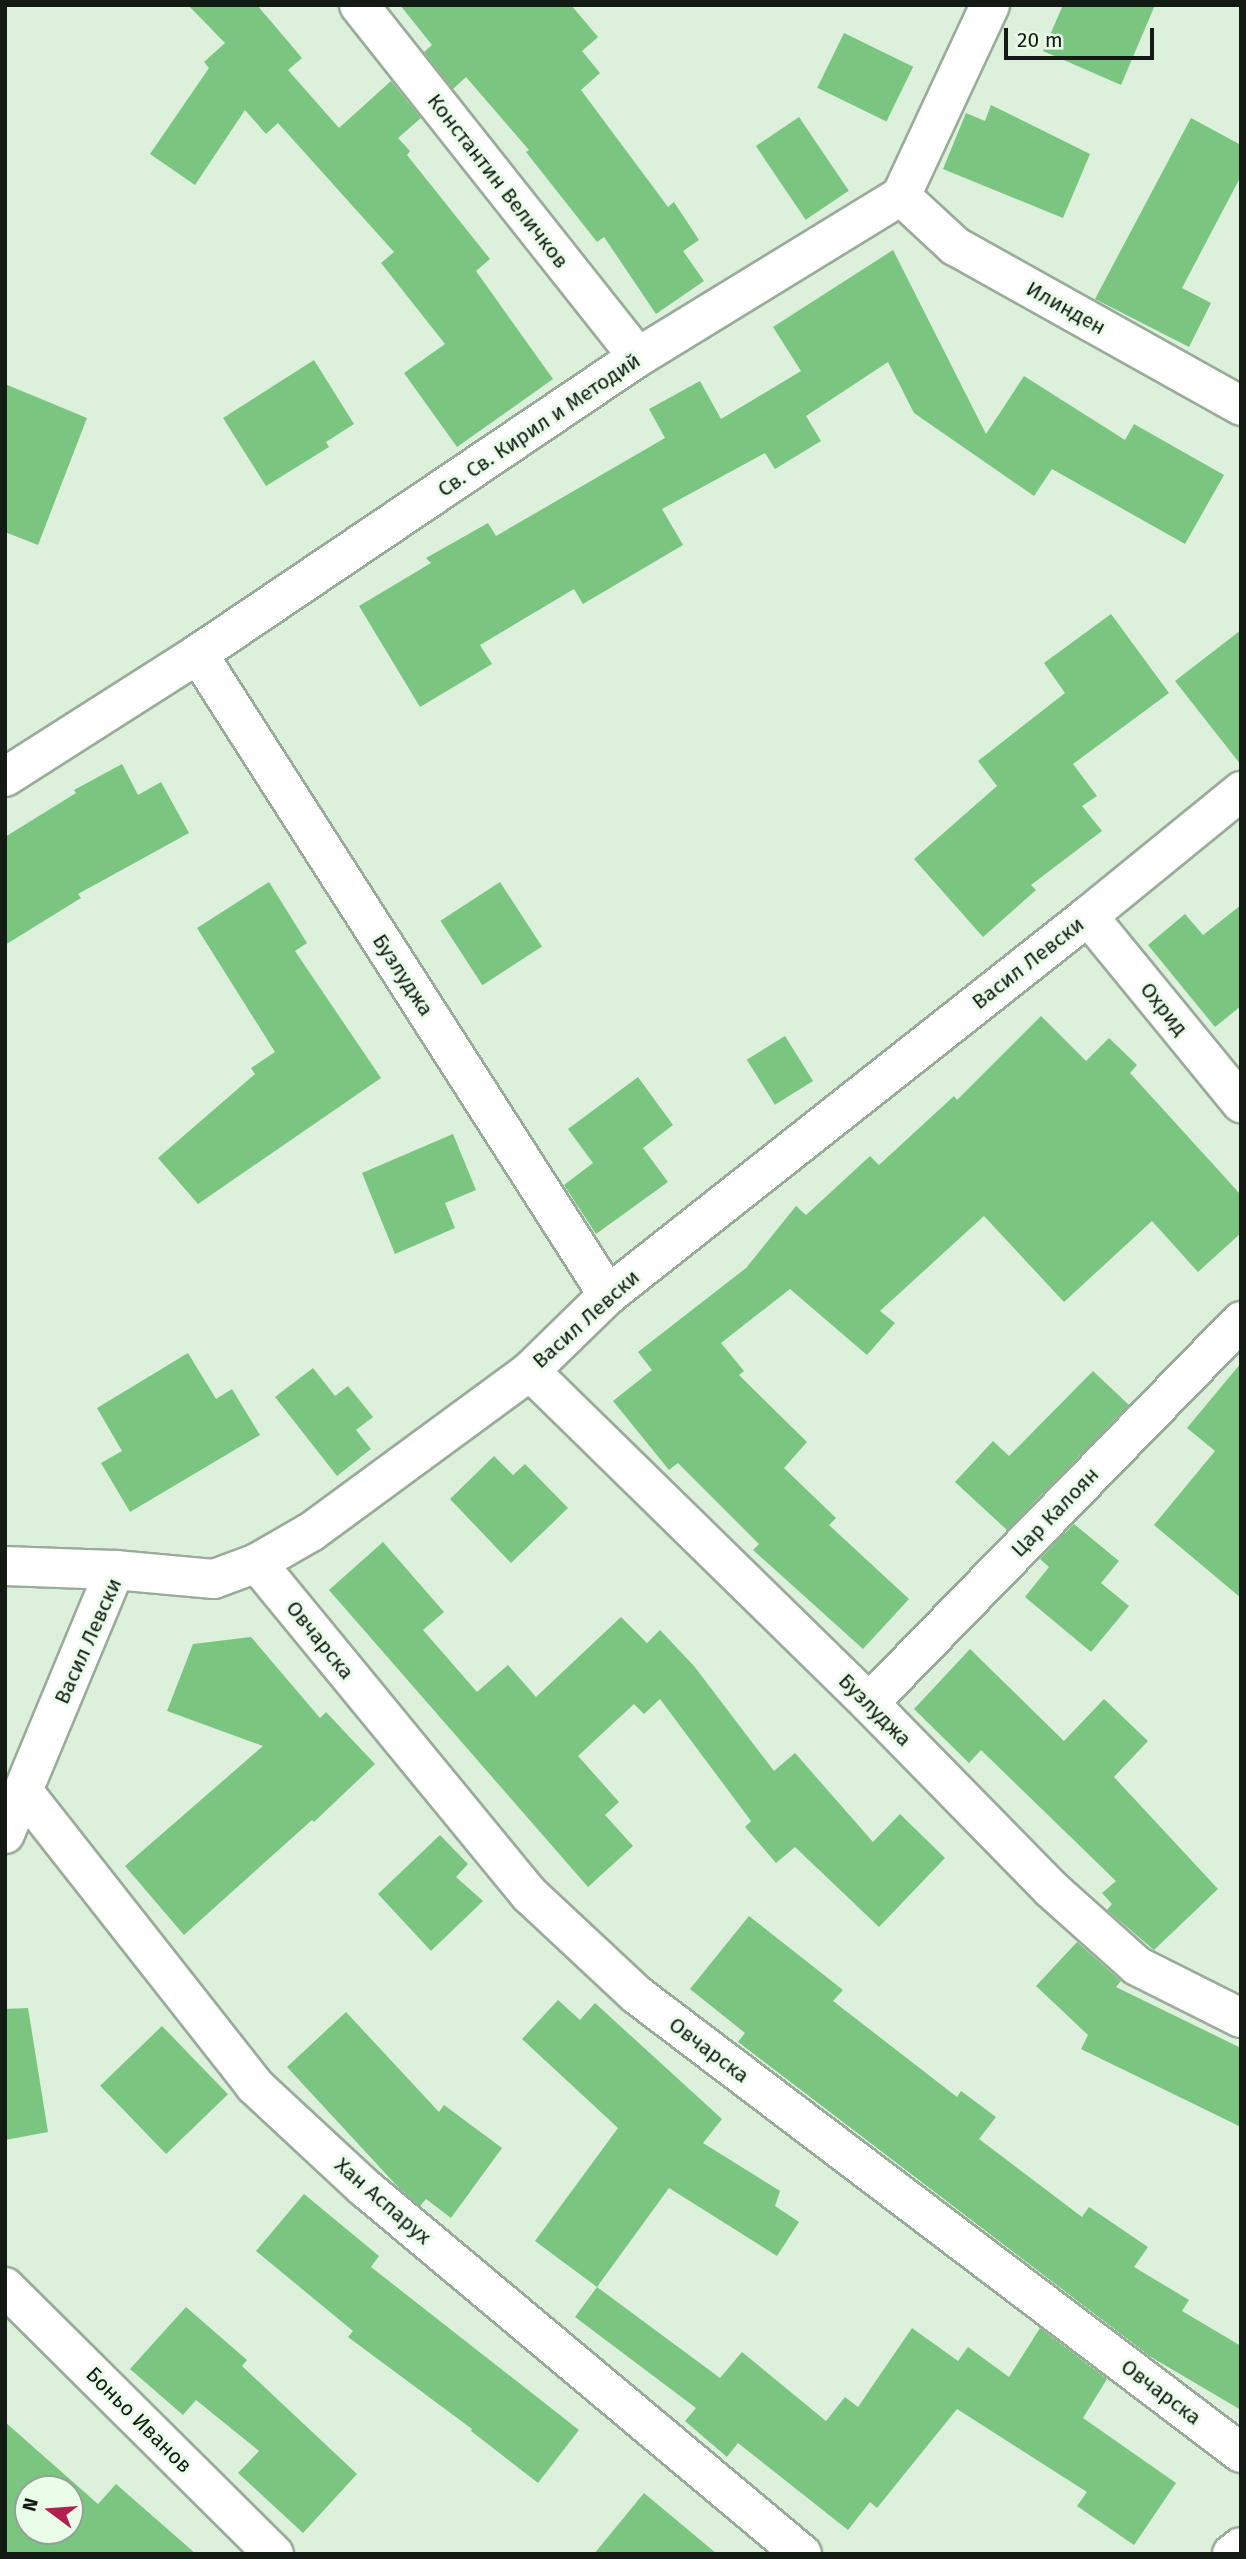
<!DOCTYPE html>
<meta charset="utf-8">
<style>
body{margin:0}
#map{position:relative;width:1246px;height:2559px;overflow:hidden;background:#dcf0dc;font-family:"Fira Sans",sans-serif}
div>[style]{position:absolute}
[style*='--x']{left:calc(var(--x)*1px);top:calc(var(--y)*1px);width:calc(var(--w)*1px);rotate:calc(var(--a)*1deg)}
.building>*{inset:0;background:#7ac680;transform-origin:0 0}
.roads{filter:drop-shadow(2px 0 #99ac99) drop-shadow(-2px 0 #99ac99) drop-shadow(0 2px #99ac99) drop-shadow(0 -2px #99ac99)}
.street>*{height:38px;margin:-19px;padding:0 19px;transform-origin:19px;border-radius:19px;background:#fff}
span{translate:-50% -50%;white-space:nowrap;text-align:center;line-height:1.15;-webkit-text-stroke:6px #e9fde9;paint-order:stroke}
.street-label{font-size:21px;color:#131a14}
.frame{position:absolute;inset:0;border:7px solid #131a14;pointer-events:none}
.north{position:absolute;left:14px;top:2475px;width:70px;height:70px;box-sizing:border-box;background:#e9fde9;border:2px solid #93a294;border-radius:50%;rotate:286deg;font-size:19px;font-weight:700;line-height:28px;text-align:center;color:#131a14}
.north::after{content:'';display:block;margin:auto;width:24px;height:32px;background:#b12050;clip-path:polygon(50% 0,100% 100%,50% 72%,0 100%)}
.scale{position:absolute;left:1004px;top:28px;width:150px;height:32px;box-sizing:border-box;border:4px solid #131a14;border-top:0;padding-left:9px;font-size:21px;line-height:24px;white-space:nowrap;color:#131a14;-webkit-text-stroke:5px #e9fde9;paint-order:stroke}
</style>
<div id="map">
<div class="building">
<i style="clip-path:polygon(188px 5px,257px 5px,302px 58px,288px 70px,339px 128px,391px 81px,421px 118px,398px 138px,410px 151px,407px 155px,490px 259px,476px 271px,553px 379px,457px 447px,404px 373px,445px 344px,381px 263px,394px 252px,278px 123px,266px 134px,245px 110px,195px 185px,150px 154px,209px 68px,204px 62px,225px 43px)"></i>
<i style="clip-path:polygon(400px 5px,571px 5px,598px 37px,582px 51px,600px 73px,581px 90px,668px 207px,674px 202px,699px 240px,683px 251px,704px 281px,656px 314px,604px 237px,597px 242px,526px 152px,529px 150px,466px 77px,453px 89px,424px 52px,432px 45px)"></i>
<i style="clip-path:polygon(1063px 5px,1155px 5px,1121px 85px,1043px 51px)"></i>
<i style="left:844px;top:33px;width:77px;height:61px;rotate:26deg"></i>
<i style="clip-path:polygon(991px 105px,1090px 154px,1063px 218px,943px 169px,966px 113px,985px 121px)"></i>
<i style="left:799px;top:117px;width:89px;height:52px;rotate:56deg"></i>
<i style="clip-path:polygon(1191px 118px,1241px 145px,1241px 176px,1182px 288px,1211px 303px,1189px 347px,1095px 299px)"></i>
<i style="clip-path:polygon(893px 250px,986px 434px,1024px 376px,1125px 440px,1134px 424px,1224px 475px,1185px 544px,1052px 469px,1034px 496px,914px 413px,888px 362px,806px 416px,821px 441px,775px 469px,765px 453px,662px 509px,683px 545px,583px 604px,574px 589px,480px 645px,492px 664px,420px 707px,359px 606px,431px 563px,426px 558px,488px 523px,496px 536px,665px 438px,649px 409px,700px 381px,721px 419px,801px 371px,773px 327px)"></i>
<i style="clip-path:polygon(314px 360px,354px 424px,326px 442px,329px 447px,266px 486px,223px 418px)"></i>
<i style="clip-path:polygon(5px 384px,87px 418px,38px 545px,5px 532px)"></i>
<i style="clip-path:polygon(1111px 614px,1169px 693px,1073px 764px,1097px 796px,1082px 806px,1102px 831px,1031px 885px,1036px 890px,983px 937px,914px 859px,997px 786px,978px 761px,1065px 693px,1044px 663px)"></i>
<i style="clip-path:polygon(1241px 630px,1241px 765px,1175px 681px)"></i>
<i style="clip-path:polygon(122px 764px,138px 795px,161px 782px,189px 833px,78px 894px,81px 898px,5px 945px,5px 837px,76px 793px,74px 790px)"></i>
<i style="clip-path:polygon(269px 882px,307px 943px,295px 951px,381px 1078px,198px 1204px,158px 1158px,255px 1074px,251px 1068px,275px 1052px,197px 928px)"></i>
<i style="left:500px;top:882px;width:77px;height:71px;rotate:57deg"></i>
<i style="clip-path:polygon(1241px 905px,1241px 1006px,1215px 1027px,1148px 945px,1185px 914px,1203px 935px)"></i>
<i style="clip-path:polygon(1041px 1016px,1086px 1061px,1109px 1038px,1137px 1065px,1130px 1073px,1241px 1195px,1241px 1233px,1198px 1272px,1152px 1221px,1064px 1302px,984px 1216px,880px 1311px,895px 1323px,867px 1355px,790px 1289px,721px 1343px,744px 1371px,739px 1375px,807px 1442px,784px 1468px,836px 1518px,829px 1525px,909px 1599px,863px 1649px,753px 1550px,759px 1544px,678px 1463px,669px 1470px,613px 1401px,652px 1370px,638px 1352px,746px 1268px,796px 1206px,806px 1215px,870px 1156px,879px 1165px,954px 1096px,957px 1100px)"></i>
<i style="left:785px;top:1036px;width:53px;height:45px;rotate:58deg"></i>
<i style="clip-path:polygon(638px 1077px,673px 1125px,643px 1148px,668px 1182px,596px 1234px,564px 1185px,593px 1163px,568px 1129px)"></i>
<i style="clip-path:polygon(453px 1134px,476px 1190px,445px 1203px,455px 1228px,395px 1254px,362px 1173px)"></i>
<i style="clip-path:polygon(188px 1353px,216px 1399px,232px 1389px,260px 1435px,130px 1512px,101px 1463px,122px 1451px,97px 1408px)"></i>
<i style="clip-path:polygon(1241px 1363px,1241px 1598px,1154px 1525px,1215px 1451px,1187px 1428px)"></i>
<i style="clip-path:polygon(313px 1368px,335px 1396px,348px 1386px,373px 1417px,356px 1430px,371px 1449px,337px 1476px,275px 1397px)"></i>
<i style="clip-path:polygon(1093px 1371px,1129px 1405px,1007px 1530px,955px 1482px,993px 1441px,1009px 1456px)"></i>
<i style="clip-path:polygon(494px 1456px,513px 1475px,525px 1464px,568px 1508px,511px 1563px,450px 1499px)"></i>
<i style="clip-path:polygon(1074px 1524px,1119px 1561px,1101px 1583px,1129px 1606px,1091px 1652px,1025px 1597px,1049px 1567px,1040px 1559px)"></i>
<i style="clip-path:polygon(383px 1542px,444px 1612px,423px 1630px,477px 1692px,508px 1665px,536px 1697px,621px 1617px,647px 1643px,660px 1630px,694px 1666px,774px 1771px,795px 1753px,873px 1842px,900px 1814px,945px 1858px,879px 1927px,795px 1847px,776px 1863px,745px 1827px,751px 1821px,660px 1699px,644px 1714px,634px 1704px,578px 1756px,619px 1802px,605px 1815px,633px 1846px,588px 1887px,329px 1590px)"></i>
<i style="clip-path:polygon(251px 1637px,320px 1718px,326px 1712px,375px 1764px,314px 1822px,312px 1820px,184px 1935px,125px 1866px,263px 1746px,167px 1711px,193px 1644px)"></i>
<i style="clip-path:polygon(970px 1649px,1064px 1741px,1104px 1699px,1148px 1741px,1114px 1777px,1218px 1889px,1154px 1950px,1107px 1910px,1112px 1904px,1102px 1893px,1116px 1881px,981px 1750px,969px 1763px,914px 1709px)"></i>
<i style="clip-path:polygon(440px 1835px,468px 1864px,456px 1877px,483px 1901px,431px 1951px,378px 1894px)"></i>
<i style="clip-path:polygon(749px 1916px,843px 1990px,833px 2001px,957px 2097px,961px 2091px,996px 2117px,979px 2139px,1082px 2217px,1089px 2207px,1148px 2247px,1134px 2267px,1189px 2300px,1182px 2311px,1241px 2346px,1241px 2410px,1151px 2357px,738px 2042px,745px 2033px,690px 1989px)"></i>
<i style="clip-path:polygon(1077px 1942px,1121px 1981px,1116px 1987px,1241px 2048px,1241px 2127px,1081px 2049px,1088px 2035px,1036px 1986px)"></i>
<i style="clip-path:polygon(558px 2000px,580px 2020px,595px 2003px,722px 2119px,703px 2143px,780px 2191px,775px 2206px,799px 2222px,777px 2256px,669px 2188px,597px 2287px,720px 2378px,742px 2352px,826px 2421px,845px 2397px,858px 2407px,912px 2328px,958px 2361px,968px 2347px,1009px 2377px,1040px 2328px,1107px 2379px,1083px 2418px,1176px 2483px,1134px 2545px,1077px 2506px,1087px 2492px,957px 2409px,877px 2508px,870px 2502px,848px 2530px,738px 2443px,727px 2457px,685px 2421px,696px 2408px,575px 2317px,597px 2287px,535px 2241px,618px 2128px,522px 2039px)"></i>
<i style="clip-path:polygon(28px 2008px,48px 2132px,5px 2140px,5px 2009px)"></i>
<i style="clip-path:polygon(346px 2012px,439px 2112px,444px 2105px,502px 2148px,451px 2218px,426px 2199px,420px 2206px,398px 2187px,287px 2067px)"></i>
<i style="left:162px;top:2026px;width:95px;height:86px;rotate:46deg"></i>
<i style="clip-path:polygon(304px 2194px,379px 2256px,371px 2267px,579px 2430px,538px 2483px,471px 2431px,472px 2429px,348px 2337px,353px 2331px,256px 2251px)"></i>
<i style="clip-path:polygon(186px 2307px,247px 2360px,242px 2366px,357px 2474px,303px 2533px,238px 2473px,259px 2451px,196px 2400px,183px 2415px,130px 2369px)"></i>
<i style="clip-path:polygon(evenodd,5px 2422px,98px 2504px,116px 2484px,196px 2554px,5px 2554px,5px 2422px,28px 2489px,70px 2489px,70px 2531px,28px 2531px,28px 2489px)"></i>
<i style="clip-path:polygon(644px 2493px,717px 2554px,594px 2554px)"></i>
</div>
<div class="roads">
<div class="street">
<i style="--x:359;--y:5;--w:449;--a:51.6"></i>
<i style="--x:901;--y:196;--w:74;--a:42.8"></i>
<i style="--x:955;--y:246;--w:328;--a:29.2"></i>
<i style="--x:198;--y:654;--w:761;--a:57.4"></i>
<i style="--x:5;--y:777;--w:229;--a:-32.5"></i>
<i style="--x:198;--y:654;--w:531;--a:-34.02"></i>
<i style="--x:638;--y:357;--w:308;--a:-31.5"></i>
<i style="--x:901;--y:196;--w:211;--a:-65"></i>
<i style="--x:1088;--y:916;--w:242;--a:50.7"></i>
<i style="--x:530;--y:1371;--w:474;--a:44.4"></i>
<i style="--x:869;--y:1703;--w:260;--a:45.6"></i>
<i style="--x:1051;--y:1889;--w:115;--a:41.8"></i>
<i style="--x:1137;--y:1966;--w:116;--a:26.6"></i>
<i style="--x:257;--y:1563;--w:430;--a:50.6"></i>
<i style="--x:530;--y:1895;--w:146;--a:43.1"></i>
<i style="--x:637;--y:1995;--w:758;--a:37.17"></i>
<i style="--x:5;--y:1566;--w:110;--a:2.1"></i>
<i style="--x:869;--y:1703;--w:533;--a:-45.76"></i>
<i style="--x:23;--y:1791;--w:374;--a:51.8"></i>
<i style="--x:254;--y:2085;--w:151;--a:42.9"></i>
<i style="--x:365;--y:2188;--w:570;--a:39.95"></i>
<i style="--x:5;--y:1834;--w:286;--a:-67.4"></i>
<i style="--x:115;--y:1570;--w:99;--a:5.2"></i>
<i style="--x:214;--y:1579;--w:46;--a:-20.4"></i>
<i style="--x:257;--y:1563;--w:62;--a:-29.9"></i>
<i style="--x:311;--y:1532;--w:272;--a:-36.3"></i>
<i style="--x:530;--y:1371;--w:109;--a:-44.3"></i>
<i style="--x:608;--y:1295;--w:612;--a:-38.29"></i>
<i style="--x:1088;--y:916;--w:198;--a:-39.2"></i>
<i style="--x:5;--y:2287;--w:379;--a:44.8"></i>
<i style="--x:1232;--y:2554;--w:11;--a:-38"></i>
</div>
</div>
<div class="street-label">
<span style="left:498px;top:181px;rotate:52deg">Константин Величков</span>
<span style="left:1066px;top:308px;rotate:29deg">Илинден</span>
<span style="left:539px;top:425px;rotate:-34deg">Св. Св. Кирил и Методий</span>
<span style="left:1028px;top:963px;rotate:-38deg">Васил Левски</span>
<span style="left:403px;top:975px;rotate:57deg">Бузлуджа</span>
<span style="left:1164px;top:1009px;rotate:51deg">Охрид</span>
<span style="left:586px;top:1319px;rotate:-42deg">Васил Левски</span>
<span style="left:1055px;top:1512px;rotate:-46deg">Цар Калоян</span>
<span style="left:320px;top:1640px;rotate:51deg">Овчарска</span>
<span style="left:88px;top:1641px;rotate:-66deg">Васил Левски</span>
<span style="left:875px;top:1710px;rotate:45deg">Бузлуджа</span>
<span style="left:709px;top:2050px;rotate:37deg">Овчарска</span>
<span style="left:383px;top:2201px;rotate:41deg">Хан Аспарух</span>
<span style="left:1161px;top:2392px;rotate:37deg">Овчарска</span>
<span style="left:139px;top:2420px;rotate:45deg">Боньо Иванов</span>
</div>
<div class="frame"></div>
<div class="north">N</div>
<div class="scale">20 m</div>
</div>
